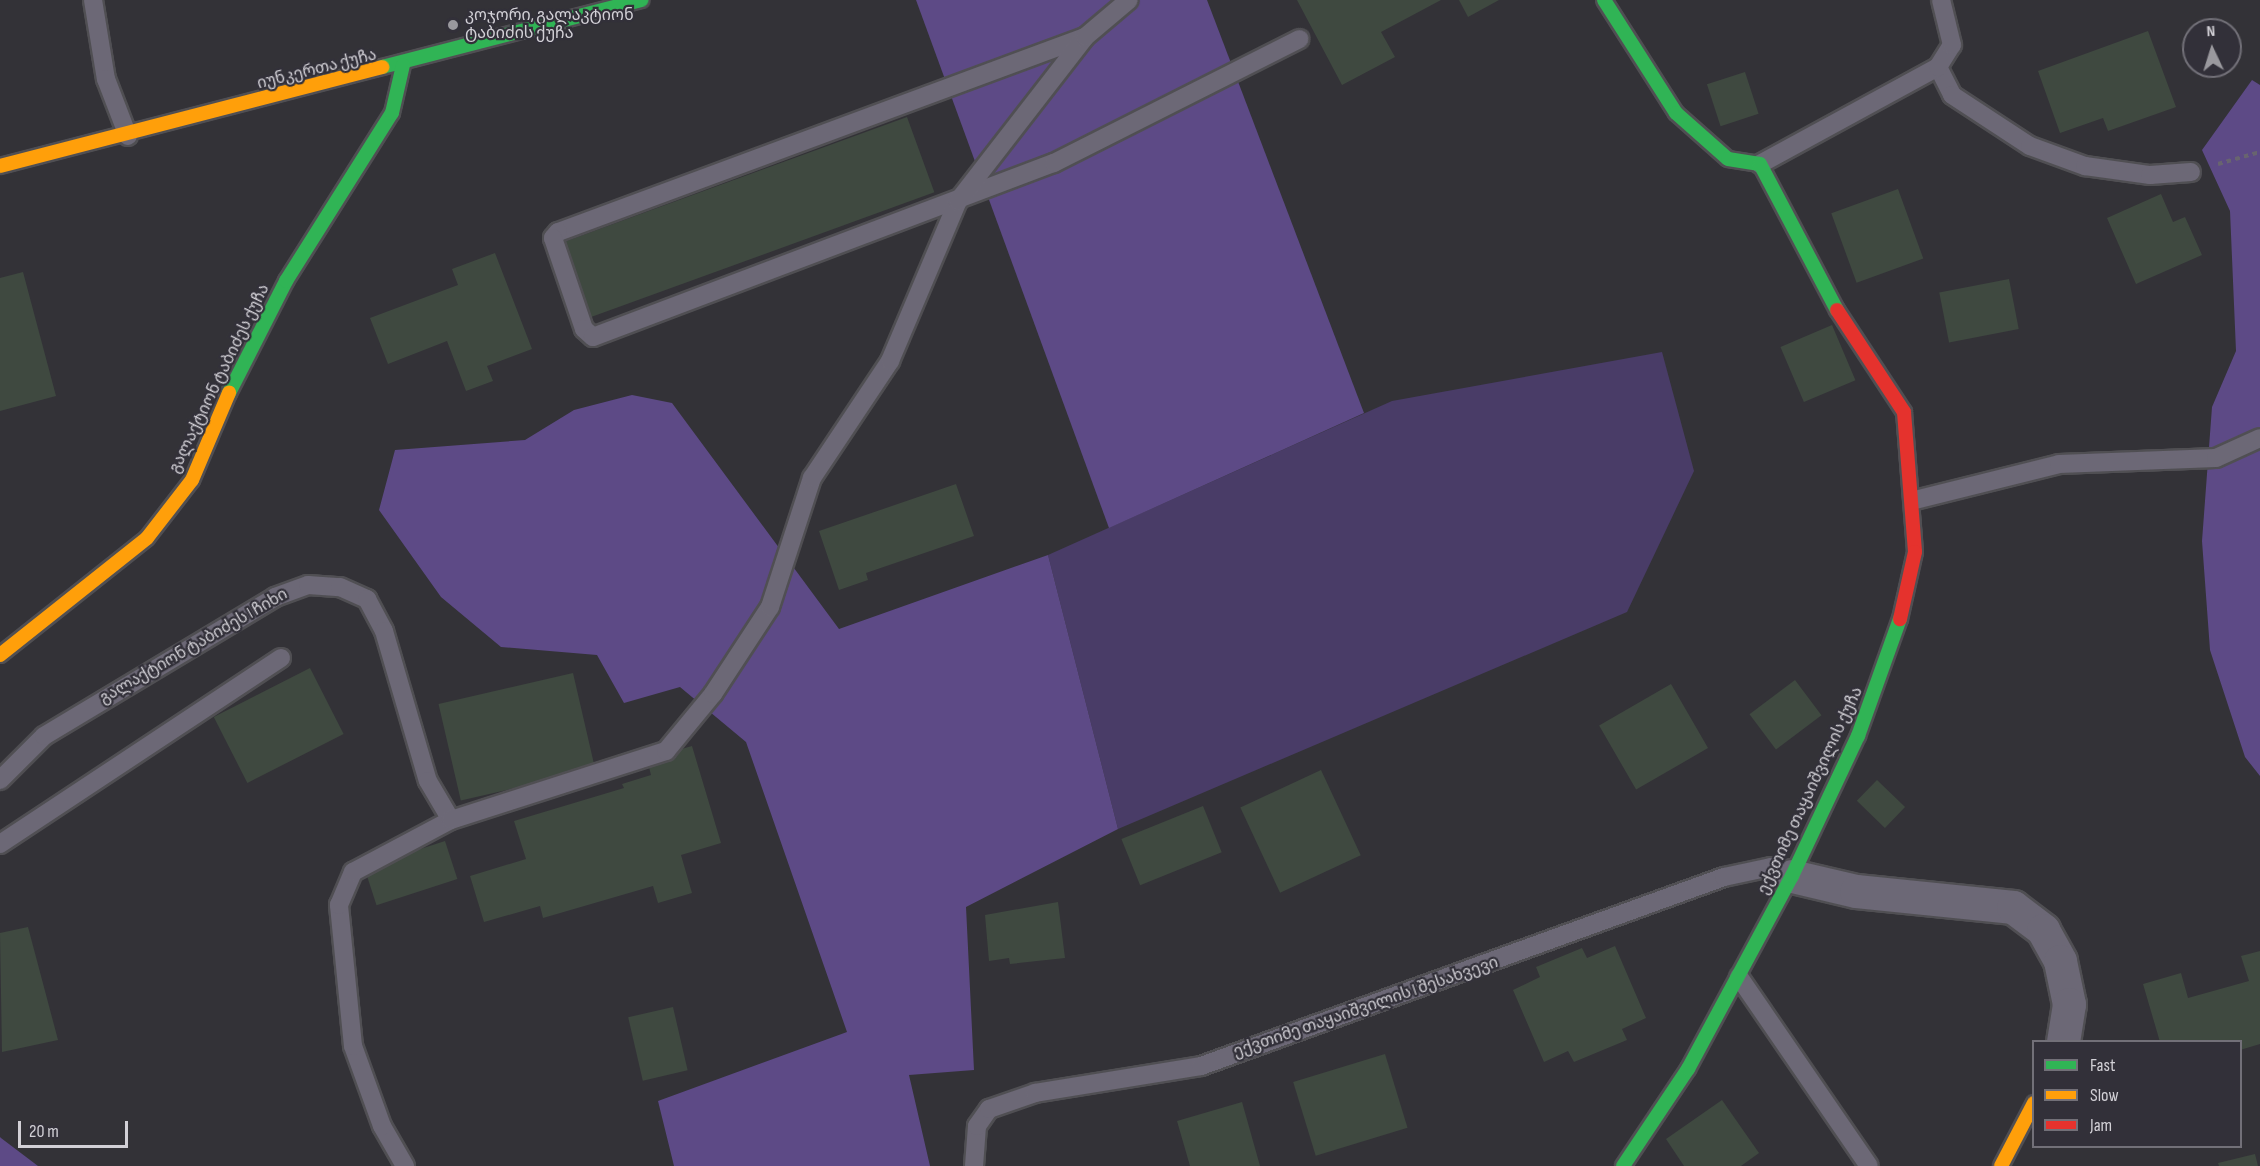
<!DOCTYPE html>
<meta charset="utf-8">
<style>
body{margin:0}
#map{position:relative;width:2260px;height:1166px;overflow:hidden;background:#333237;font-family:"Sofia Sans Condensed","Noto Sans Georgian",sans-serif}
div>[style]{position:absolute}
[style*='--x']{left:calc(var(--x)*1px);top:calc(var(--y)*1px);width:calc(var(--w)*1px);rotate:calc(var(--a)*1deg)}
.green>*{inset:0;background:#493c67}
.forest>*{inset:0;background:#5d4a86}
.building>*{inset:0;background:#3f4940;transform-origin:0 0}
.path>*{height:4px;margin-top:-2px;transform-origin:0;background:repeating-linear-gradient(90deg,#68646f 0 4.5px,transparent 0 9px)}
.roads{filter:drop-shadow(2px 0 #504f53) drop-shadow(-2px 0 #504f53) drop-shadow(0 2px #504f53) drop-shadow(0 -2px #504f53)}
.lane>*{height:18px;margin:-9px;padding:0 9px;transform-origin:9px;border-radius:9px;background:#6c6876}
.street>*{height:33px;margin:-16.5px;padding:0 16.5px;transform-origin:16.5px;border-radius:16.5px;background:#6c6876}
.fast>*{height:14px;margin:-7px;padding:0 7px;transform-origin:7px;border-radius:7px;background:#30b455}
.slow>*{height:14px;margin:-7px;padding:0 7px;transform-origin:7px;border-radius:7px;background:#ff9f0a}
.jam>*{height:14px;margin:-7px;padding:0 7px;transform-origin:7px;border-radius:7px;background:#e5322d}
.dots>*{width:16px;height:16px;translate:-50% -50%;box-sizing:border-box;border:3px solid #323039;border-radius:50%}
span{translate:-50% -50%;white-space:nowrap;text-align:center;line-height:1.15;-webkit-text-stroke:4.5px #323039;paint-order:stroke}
.poi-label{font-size:16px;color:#d2d0d6}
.left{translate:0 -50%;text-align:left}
.street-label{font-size:16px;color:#d2d0d6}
.legend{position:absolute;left:2032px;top:1040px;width:210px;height:108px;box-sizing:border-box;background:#323039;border:2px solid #727078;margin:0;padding:8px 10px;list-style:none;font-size:18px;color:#d2d0d6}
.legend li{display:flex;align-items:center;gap:12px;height:30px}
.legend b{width:30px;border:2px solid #727078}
.north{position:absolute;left:2182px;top:18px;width:60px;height:60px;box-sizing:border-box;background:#323039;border:2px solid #727078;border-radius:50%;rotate:356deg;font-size:16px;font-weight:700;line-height:24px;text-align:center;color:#d2d0d6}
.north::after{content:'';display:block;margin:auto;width:21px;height:27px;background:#9a999e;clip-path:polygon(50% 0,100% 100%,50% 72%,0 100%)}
.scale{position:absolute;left:18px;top:1121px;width:110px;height:27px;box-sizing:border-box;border:3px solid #d2d0d6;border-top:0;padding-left:8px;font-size:18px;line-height:21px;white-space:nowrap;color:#d2d0d6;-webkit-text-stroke:4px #323039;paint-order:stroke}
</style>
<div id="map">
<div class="green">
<i style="clip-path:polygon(1662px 352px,1694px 471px,1627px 612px,1118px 829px,1048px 555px,1392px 401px)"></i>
</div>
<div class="forest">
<i style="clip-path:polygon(916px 0,1207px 0,1364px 413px,1109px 528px)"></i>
<i style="clip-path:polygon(2252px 80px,2260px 85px,2260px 776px,2245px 757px,2210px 650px,2202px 541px,2212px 407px,2236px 351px,2230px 211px,2202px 150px)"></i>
<i style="clip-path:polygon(632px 395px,672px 403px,839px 629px,1048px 555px,1118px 829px,966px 907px,974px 1070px,909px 1075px,930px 1166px,674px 1166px,658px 1101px,847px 1032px,746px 742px,680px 687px,624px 703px,597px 655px,501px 647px,441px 597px,379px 510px,395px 450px,525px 440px,574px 410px)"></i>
<i style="clip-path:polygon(0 1137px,1px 1138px,38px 1166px,0 1166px)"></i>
</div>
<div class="building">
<i style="clip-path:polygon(1297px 0,1441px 0,1381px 32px,1395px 57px,1342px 85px)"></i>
<i style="clip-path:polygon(1459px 0,1499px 0,1468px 17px)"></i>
<i style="clip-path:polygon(2148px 31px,2176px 107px,2108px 131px,2103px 118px,2060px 133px,2038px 71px)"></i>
<i style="left:1745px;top:72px;width:44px;height:40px;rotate:72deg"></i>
<i style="left:907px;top:117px;width:80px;height:366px;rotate:70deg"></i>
<i style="left:1898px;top:189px;width:74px;height:71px;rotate:70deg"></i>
<i style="clip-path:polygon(2161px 194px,2173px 222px,2185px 217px,2202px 255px,2136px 284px,2107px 218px)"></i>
<i style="clip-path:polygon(495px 253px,532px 349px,487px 366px,493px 381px,466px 391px,447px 341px,388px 364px,370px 318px,458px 285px,452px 269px)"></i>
<i style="clip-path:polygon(23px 272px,56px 396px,0 411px,0 278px)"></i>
<i style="left:2009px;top:279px;width:51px;height:71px;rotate:79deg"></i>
<i style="left:1832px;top:325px;width:60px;height:56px;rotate:67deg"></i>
<i style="clip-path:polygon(956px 484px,974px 536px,866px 573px,868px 580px,839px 590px,819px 531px)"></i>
<i style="left:310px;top:668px;width:74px;height:108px;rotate:63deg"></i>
<i style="left:573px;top:673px;width:99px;height:138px;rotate:77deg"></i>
<i style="left:1795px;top:680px;width:44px;height:57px;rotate:53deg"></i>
<i style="left:1671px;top:684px;width:74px;height:83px;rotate:60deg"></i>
<i style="clip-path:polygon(692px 746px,721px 843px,681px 855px,692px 893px,658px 903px,653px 886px,543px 918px,540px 906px,484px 922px,470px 876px,526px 859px,514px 821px,624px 788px,622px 784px,651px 775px,647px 759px)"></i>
<i style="left:1321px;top:770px;width:94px;height:89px;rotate:65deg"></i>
<i style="left:1877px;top:780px;width:39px;height:29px;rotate:44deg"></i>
<i style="left:1203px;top:806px;width:50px;height:88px;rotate:68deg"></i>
<i style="left:445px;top:841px;width:40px;height:85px;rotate:72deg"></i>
<i style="clip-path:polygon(1058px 902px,1065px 958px,1010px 964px,1009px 958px,989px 961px,985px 915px)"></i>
<i style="clip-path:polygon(28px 927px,58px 1040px,2px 1052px,0 933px)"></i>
<i style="clip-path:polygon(1615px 946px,1646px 1018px,1622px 1029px,1627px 1040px,1574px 1062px,1568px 1051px,1544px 1062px,1513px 990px,1540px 977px,1536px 967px,1582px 948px,1587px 958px)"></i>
<i style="clip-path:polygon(2260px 951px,2260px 1044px,2240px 1050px,2240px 1042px,2160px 1042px,2143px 984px,2181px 973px,2188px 998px,2249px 981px,2241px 956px)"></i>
<i style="left:673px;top:1007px;width:65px;height:46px;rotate:77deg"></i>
<i style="left:1385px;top:1054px;width:77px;height:96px;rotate:73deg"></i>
<i style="clip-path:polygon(1722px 1100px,1759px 1153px,1741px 1166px,1684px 1166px,1666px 1139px)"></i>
<i style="clip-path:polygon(1242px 1102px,1260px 1166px,1190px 1166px,1177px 1121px)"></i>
<i style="clip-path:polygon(2255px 1154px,2258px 1166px,2219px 1166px,2218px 1163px)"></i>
</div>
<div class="path">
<i style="--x:2218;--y:164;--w:44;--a:-15.9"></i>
</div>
<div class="roads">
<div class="lane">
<i style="--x:93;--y:0;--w:80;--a:80.7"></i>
<i style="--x:106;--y:79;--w:61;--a:68.9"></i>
<i style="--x:1085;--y:37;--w:562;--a:159.69"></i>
<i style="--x:558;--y:232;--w:8;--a:130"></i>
<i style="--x:553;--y:238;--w:96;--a:71.2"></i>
<i style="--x:584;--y:329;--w:12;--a:42"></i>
<i style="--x:593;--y:337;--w:493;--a:-20.7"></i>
<i style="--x:1054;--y:163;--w:275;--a:-26.8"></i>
<i style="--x:1938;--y:67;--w:31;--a:63"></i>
<i style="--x:1952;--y:95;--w:93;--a:33.2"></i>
<i style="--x:2030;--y:146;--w:59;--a:20"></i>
<i style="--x:2085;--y:166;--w:66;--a:7.9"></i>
<i style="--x:2150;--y:175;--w:41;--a:-4.2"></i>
<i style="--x:1760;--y:164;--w:203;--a:-28.6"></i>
<i style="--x:1938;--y:67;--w:26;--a:-58"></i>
<i style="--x:1952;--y:45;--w:46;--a:-103.7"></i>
<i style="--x:1915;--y:500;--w:148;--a:-14"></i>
<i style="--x:2059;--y:464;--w:157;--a:-2.2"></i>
<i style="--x:2216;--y:458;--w:48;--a:-24.4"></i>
<i style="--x:0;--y:780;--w:62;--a:-45"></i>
<i style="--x:44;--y:736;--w:270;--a:-31"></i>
<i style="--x:275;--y:597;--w:35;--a:-20"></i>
<i style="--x:308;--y:585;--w:32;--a:4"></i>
<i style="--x:340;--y:587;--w:30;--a:24"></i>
<i style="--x:367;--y:599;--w:36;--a:62"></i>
<i style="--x:384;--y:631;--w:156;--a:73.7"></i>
<i style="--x:428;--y:781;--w:45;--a:59.5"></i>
<i style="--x:0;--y:844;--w:337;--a:-33.5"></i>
<i style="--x:1739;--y:977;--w:229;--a:55.5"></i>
<i style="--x:405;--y:1166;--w:46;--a:-119.9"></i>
<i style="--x:382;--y:1126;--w:85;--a:-109.9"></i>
<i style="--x:353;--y:1046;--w:142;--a:-95.7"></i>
<i style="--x:339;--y:905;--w:36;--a:-67"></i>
<i style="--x:353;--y:872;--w:111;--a:-28"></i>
<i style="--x:451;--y:820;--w:226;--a:-17.8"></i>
<i style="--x:666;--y:751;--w:74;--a:-50.5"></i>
<i style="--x:713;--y:694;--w:104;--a:-56.8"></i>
<i style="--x:770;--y:607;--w:136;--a:-72"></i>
<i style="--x:812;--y:478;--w:141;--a:-56.3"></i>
<i style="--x:890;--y:361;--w:174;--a:-67"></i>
<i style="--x:958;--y:201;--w:207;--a:-52.2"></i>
<i style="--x:1085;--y:37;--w:57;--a:-40.1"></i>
<i style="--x:974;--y:1166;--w:40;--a:-85.7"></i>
<i style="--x:977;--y:1126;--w:21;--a:-55"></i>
<i style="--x:989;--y:1109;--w:49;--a:-19.2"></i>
<i style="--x:1035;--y:1093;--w:168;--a:-9.2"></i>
<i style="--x:1201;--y:1066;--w:556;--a:-19.87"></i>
<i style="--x:1724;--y:877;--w:48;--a:-12"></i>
<i style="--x:1771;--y:867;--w:23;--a:23"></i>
</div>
<div class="street">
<i style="--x:1792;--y:876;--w:66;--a:13.2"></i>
<i style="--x:1856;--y:891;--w:158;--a:5.8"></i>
<i style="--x:2013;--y:907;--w:38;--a:37"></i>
<i style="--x:2043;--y:930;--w:35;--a:61"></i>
<i style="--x:2060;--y:961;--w:44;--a:78.2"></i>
<i style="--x:2069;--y:1004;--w:38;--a:99"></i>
</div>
<div class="fast">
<i style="--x:1604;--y:0;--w:134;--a:57.5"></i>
<i style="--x:1676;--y:113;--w:69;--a:41.5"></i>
<i style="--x:1728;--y:159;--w:32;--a:9"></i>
<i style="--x:1760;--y:164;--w:165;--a:62.2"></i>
<i style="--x:382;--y:67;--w:268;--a:-14.5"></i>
<i style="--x:229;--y:393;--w:126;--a:-63"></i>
<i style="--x:286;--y:281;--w:199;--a:-57.8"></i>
<i style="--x:392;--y:113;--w:49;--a:-77.1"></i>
<i style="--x:1623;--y:1166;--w:117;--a:-56.2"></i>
<i style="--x:1688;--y:1069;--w:219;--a:-61.7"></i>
<i style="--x:1792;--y:876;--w:155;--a:-64.8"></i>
<i style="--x:1858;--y:736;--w:124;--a:-70.3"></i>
</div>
<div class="slow">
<i style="--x:0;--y:166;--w:395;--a:-14.5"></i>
<i style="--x:0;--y:655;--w:188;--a:-38.5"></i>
<i style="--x:147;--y:538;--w:73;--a:-52.2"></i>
<i style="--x:192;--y:480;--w:95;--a:-67"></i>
<i style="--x:2001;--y:1166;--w:71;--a:-62.4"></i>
</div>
<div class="jam">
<i style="--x:1837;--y:310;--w:122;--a:56.7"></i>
<i style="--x:1904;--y:412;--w:140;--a:85.5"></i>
<i style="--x:1915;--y:552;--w:69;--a:102.6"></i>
</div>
</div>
<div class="dots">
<i style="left:453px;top:25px;background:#9a999e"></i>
</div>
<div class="poi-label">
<span class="left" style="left:465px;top:25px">კოჯორი, გალაკტიონ<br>ტაბიძის ქუჩა</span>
</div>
<div class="street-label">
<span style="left:317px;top:70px;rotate:-14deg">იუნკერთა ქუჩა</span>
<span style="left:220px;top:379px;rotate:-64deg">გალაქტიონ ტაბიძეს ქუჩა</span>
<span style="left:194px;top:647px;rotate:-30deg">გალაქტიონ ტაბიძეს I ჩიხი</span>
<span style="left:1811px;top:791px;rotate:-65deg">ექვთიმე თაყაიშვილის ქუჩა</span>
<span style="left:1366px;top:1008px;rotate:-19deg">ექვთიმე თაყაიშვილის I შესახვევი</span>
</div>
<ul class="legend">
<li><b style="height:8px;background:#30b455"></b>Fast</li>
<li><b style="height:8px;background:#ff9f0a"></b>Slow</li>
<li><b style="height:8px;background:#e5322d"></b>Jam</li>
</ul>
<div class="north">N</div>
<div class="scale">20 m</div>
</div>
